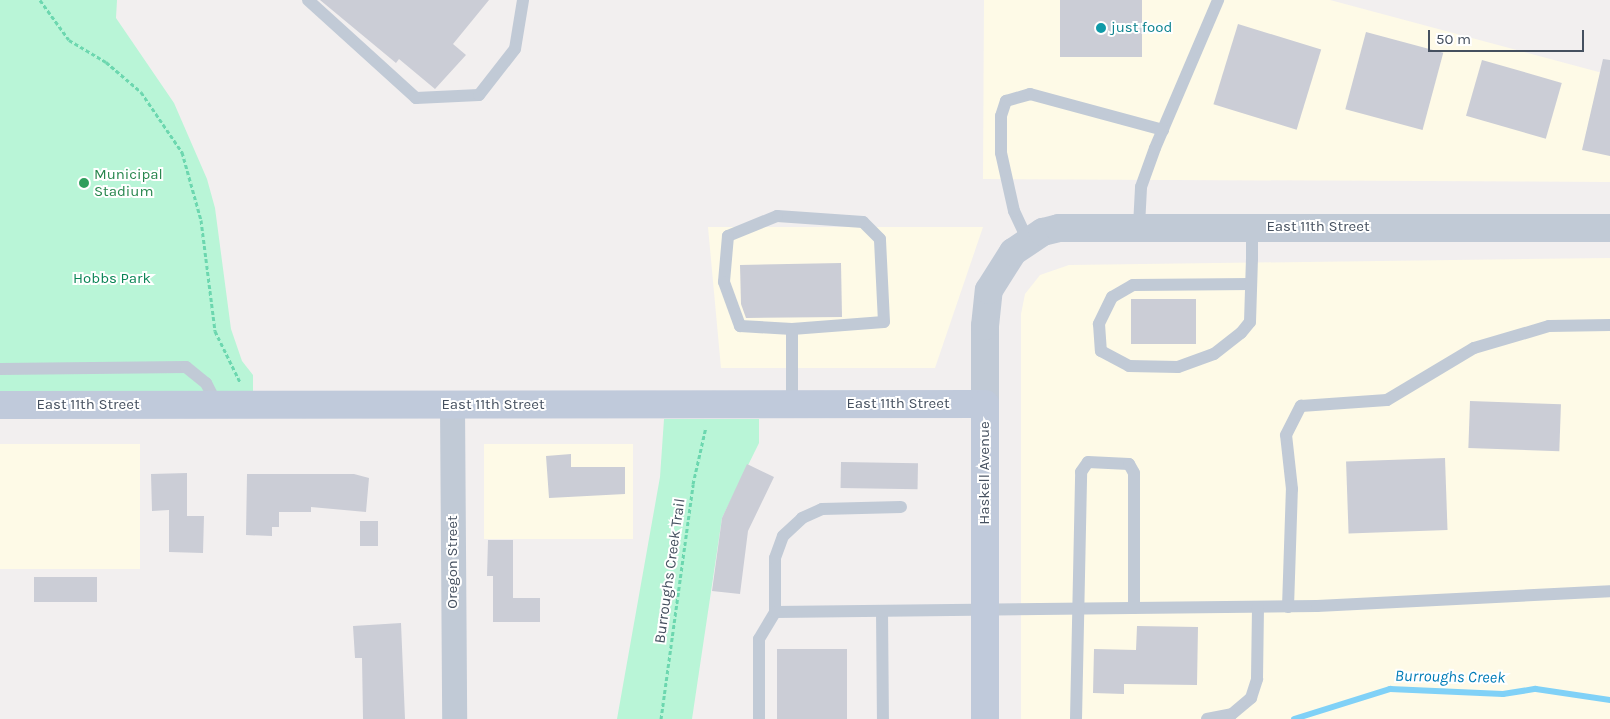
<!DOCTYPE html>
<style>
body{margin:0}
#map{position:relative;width:1610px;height:719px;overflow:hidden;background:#f2efef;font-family:Karla,sans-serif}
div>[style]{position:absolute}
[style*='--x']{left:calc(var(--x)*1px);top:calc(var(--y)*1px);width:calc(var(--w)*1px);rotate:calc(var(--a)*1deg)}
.commercial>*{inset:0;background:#fefae7;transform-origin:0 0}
.green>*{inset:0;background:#b9f5d7}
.stream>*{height:6px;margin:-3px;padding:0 3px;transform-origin:3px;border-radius:3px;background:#80d1f7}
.building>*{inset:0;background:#cbcdd6;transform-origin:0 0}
.path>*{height:3px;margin-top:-1.5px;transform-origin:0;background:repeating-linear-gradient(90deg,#6cd7af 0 4px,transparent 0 6.5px)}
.service>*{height:12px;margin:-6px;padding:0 6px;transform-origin:6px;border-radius:6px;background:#c1cad6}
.minor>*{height:25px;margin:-12.5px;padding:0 12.5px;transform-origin:12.5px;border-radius:12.5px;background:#c1cad6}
.tertiary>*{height:28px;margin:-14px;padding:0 14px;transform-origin:14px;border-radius:14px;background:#c1cad6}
.secondary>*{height:28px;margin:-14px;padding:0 14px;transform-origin:14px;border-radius:14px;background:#c0cadb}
.dots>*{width:14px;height:14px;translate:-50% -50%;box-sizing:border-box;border:2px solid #fff;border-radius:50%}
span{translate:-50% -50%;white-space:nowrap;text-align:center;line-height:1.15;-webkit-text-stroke:4px #fff;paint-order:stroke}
.culture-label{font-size:15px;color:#0d838f}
.left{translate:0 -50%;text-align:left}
.leisure-label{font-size:15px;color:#27864d}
.street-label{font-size:15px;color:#45505f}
.park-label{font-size:15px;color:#0b8556}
.water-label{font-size:16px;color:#007cb7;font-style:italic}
.scale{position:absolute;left:1428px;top:30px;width:156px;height:22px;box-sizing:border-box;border:2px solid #45505f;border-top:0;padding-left:6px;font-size:15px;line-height:18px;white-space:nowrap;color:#45505f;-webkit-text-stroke:4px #fff;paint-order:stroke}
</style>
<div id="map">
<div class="commercial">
<i style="clip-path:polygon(984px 0,1330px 0,1610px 75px,1610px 182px,983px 179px)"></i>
<i style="clip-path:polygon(708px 227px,983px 227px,935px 368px,721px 368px)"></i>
<i style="clip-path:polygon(1610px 258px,1610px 719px,1021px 719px,1021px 314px,1025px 294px,1040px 275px,1069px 265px)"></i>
<i style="left:0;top:444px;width:140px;height:125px"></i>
<i style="left:484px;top:444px;width:149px;height:95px"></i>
</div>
<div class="green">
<i style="clip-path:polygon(0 0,117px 0,116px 18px,174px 103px,207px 179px,215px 208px,231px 329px,242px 361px,253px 375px,253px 391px,0 391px)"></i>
<i style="clip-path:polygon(664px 419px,759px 419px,759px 443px,722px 518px,692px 719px,617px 719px,660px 477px)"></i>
</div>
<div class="stream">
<i style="--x:1294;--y:719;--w:101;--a:-17.4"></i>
<i style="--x:1390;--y:689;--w:113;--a:2.5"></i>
<i style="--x:1503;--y:694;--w:33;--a:-9"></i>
<i style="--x:1536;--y:689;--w:75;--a:8.5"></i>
</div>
<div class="building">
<i style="clip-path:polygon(320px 0,489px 0,453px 44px,466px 55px,435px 89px,399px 59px,396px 63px)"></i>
<i style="left:1060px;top:0;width:82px;height:57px"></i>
<i style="left:1238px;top:24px;width:87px;height:84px;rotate:17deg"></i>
<i style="left:1366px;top:32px;width:80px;height:80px;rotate:15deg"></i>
<i style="clip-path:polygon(1603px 59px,1610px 60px,1610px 156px,1582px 150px)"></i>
<i style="left:1482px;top:60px;width:83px;height:58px;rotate:16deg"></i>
<i style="clip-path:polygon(841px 263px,842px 317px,746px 318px,741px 304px,740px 265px)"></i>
<i style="left:1131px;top:299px;width:65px;height:45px"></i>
<i style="left:1470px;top:401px;width:91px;height:47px;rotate:2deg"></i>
<i style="clip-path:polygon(571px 454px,571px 467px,625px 467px,625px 494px,549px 498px,546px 456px)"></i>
<i style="left:1445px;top:458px;width:72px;height:99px;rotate:88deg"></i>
<i style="left:841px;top:462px;width:77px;height:26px;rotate:1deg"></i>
<i style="clip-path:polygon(747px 464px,774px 477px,748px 531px,740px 594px,712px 591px,722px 518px)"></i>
<i style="clip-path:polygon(187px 473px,187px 516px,204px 516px,203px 553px,169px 552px,169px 510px,152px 511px,151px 474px)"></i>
<i style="clip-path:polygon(247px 474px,354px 474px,369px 478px,366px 512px,311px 507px,311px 512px,279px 512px,279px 527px,272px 527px,272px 536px,246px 535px)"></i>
<i style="left:360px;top:521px;width:18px;height:25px"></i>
<i style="clip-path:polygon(488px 540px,513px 540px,513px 598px,540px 598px,540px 622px,493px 622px,493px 576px,487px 576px)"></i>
<i style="left:97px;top:577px;width:25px;height:63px;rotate:90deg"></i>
<i style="clip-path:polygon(401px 623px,405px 719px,363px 719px,362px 658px,355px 658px,353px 626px)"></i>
<i style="clip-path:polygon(1137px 626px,1198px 627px,1197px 685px,1124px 684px,1124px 694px,1093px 693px,1094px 649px,1136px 650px)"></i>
<i style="left:777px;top:649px;width:70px;height:70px"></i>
</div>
<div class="path">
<i style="--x:40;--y:0;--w:49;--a:54.1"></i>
<i style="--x:69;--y:40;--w:43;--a:30.7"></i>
<i style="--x:106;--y:62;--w:46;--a:40.6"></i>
<i style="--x:141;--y:92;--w:73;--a:55.7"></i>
<i style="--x:182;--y:152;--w:71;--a:74.4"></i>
<i style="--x:201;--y:220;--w:112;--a:82.8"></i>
<i style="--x:215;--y:331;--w:57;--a:63.9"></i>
<i style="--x:661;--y:719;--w:237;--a:-82.2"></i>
<i style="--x:693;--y:484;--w:58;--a:-77.2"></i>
</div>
<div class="service">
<i style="--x:308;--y:0;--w:146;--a:42.2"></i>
<i style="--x:416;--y:98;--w:63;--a:-2.7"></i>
<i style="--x:479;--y:95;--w:58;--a:-52"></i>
<i style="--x:515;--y:49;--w:50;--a:-80.7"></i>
<i style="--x:1139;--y:226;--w:39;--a:-87"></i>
<i style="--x:1141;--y:187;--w:41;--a:-70.3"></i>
<i style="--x:1155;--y:148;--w:161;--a:-66.9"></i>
<i style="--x:1028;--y:241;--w:33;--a:-115"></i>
<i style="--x:1014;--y:211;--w:59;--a:-102.6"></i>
<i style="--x:1001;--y:153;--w:37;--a:-90"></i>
<i style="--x:1001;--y:116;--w:16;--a:-72"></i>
<i style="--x:1006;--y:101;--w:25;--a:-16"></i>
<i style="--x:1030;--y:94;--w:138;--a:15.1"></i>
<i style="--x:1251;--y:284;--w:118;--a:179.5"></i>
<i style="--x:1133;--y:285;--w:24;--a:150"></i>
<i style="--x:1112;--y:297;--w:30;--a:116"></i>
<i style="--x:1099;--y:324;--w:27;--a:86"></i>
<i style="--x:1101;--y:351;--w:32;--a:28"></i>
<i style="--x:1129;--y:366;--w:49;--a:1.2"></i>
<i style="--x:1178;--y:367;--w:38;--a:-20"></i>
<i style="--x:1214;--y:354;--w:34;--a:-38"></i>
<i style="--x:1241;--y:333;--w:14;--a:-51"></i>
<i style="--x:1250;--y:322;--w:63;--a:-88.2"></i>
<i style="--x:1252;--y:259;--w:32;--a:-90"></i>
<i style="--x:792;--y:329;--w:92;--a:-4.4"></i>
<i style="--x:884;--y:322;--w:83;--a:-92.8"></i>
<i style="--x:880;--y:239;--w:24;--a:-135"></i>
<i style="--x:863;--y:222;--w:86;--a:-176"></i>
<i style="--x:777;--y:216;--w:53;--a:157.8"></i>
<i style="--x:728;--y:236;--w:46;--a:95"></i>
<i style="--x:724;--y:282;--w:47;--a:70"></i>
<i style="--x:740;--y:326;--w:52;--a:3.3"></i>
<i style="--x:792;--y:329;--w:75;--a:90"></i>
<i style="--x:0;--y:369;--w:186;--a:-0.6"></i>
<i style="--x:186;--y:367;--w:26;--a:39"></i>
<i style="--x:206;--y:383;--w:25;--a:63"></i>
<i style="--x:1288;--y:607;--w:118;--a:-88.1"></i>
<i style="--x:1292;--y:489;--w:54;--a:-96.3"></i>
<i style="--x:1286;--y:435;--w:33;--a:-63"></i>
<i style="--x:1301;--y:406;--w:86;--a:-4"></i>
<i style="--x:1387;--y:400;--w:101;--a:-30.9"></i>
<i style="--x:1474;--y:348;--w:78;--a:-16.3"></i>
<i style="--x:1549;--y:326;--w:61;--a:-0.9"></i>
<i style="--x:882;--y:611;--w:108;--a:89.5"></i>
<i style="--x:775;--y:612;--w:54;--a:-90"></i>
<i style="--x:775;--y:558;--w:23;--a:-70"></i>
<i style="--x:783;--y:536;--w:26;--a:-43"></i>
<i style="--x:802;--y:518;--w:22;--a:-24"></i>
<i style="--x:822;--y:509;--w:79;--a:-1.5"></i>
<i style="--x:759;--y:719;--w:80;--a:-90"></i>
<i style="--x:759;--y:639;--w:31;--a:-59"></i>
<i style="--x:775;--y:612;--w:542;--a:-0.63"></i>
<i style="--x:1317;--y:606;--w:293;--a:-2.9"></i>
<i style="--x:1076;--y:719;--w:247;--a:-88.8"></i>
<i style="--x:1081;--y:472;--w:12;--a:-55"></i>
<i style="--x:1088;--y:462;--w:41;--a:2.8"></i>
<i style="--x:1129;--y:464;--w:10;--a:61"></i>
<i style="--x:1134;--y:473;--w:135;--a:90"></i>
<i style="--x:1207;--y:719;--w:25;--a:-11"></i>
<i style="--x:1232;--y:714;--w:25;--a:-40"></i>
<i style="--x:1251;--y:698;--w:20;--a:-72"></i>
<i style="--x:1257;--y:679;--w:72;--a:-89.2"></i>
</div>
<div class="minor">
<i style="--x:452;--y:405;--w:314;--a:89.6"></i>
</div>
<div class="tertiary">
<i style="--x:985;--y:404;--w:78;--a:-90"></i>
<i style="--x:985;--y:326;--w:36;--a:-84"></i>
<i style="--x:989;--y:290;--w:45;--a:-57.7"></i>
<i style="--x:1013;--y:252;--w:36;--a:-34"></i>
<i style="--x:1043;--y:232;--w:16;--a:-14"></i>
<i style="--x:1059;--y:228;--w:551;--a:0"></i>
</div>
<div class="secondary">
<i style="--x:0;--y:405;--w:985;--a:-0.06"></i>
<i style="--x:985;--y:404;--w:315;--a:90"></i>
</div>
<div class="dots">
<i style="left:1101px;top:28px;background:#0f9aa8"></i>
<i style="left:84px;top:183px;background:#2e9e5b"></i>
</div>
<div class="culture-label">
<span class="left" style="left:1111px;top:28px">just food</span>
</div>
<div class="leisure-label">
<span class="left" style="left:94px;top:183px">Municipal<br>Stadium</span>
</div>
<div class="street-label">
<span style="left:1318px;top:227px">East 11th Street</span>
<span style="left:898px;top:404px">East 11th Street</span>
<span style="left:88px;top:405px">East 11th Street</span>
<span style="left:493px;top:405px">East 11th Street</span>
<span style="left:985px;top:473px;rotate:-90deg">Haskell Avenue</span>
<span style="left:453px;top:562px;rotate:-90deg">Oregon Street</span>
<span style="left:670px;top:571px;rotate:-82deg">Burroughs Creek Trail</span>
</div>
<div class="park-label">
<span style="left:112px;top:279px">Hobbs Park</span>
</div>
<div class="water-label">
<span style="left:1450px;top:677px;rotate:1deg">Burroughs Creek</span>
</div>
<div class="scale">50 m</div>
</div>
